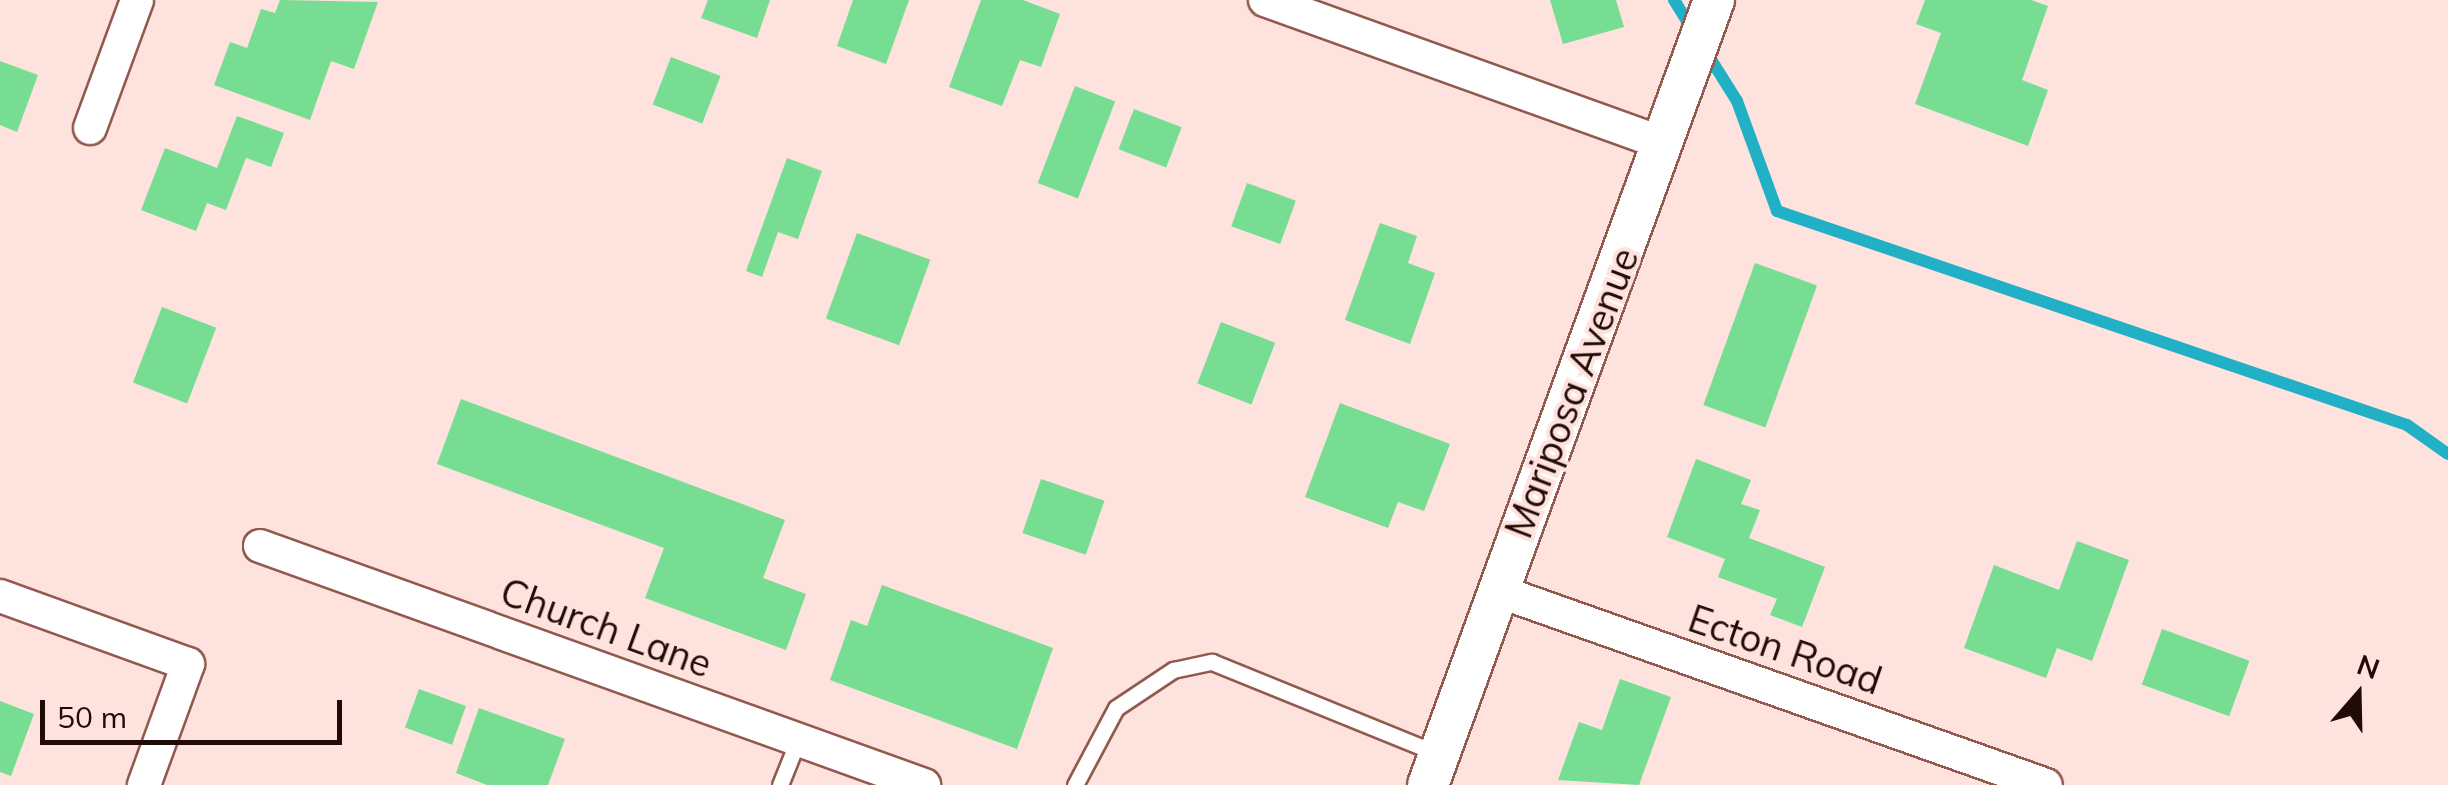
<!DOCTYPE html>
<style>
body{margin:0}
#map{position:relative;width:2448px;height:785px;overflow:hidden;background:#fee2dd;font-family:Mulish,sans-serif}
div>[style]{position:absolute}
[style*='--x']{left:calc(var(--x)*1px);top:calc(var(--y)*1px);width:calc(var(--w)*1px);rotate:calc(var(--a)*1deg)}
.stream>*{height:12px;margin:-6px;padding:0 6px;transform-origin:6px;border-radius:6px;background:#22b0c6}
.building>*{inset:0;background:#76dd93;transform-origin:0 0}
.roads{filter:drop-shadow(2px 0 #92594f) drop-shadow(-2px 0 #92594f) drop-shadow(0 2px #92594f) drop-shadow(0 -2px #92594f)}
.service>*{height:15px;margin:-7.5px;padding:0 7.5px;transform-origin:7.5px;border-radius:7.5px;background:#fff}
.minor>*{height:32px;margin:-16px;padding:0 16px;transform-origin:16px;border-radius:16px;background:#fff}
.tertiary>*{height:40px;margin:-20px;padding:0 20px;transform-origin:20px;border-radius:20px;background:#fff}
span{translate:-50% -50%;white-space:nowrap;text-align:center;line-height:1.15;-webkit-text-stroke:8px #fee2dd;paint-order:stroke}
.street-label{font-size:38px;color:#210b07}
.north{position:absolute;left:2308px;top:645px;width:100px;height:100px;-webkit-text-stroke:8px #fee2dd;paint-order:stroke;rotate:20deg;font-size:28px;font-weight:700;line-height:40px;text-align:center;color:#210b07}
.north::after{content:'';display:block;margin:auto;width:35px;height:45px;background:#210b07;clip-path:polygon(50% 0,100% 100%,50% 72%,0 100%)}
.scale{position:absolute;left:40px;top:700px;width:302px;height:45px;box-sizing:border-box;border:5px solid #210b07;border-top:0;padding-left:12px;font-size:30px;line-height:35px;white-space:nowrap;color:#210b07;-webkit-text-stroke:8px #fee2dd;paint-order:stroke}
</style>
<div id="map">
<div class="stream">
<i style="--x:1674;--y:0;--w:39;--a:58"></i>
<i style="--x:1705;--y:50;--w:60;--a:57.9"></i>
<i style="--x:1737;--y:101;--w:117;--a:70"></i>
<i style="--x:1777;--y:211;--w:665;--a:18.76"></i>
<i style="--x:2407;--y:425;--w:50;--a:35.3"></i>
</div>
<div class="building">
<i style="clip-path:polygon(280px 0,378px 2px,354px 69px,331px 61px,310px 120px,214px 85px,230px 42px,247px 48px,261px 9px,275px 13px)"></i>
<i style="clip-path:polygon(708px 0,770px 0,757px 38px,701px 18px)"></i>
<i style="clip-path:polygon(853px 0,909px 0,886px 64px,837px 46px)"></i>
<i style="clip-path:polygon(981px 0,1023px 0,1060px 14px,1041px 67px,1020px 60px,1002px 106px,949px 87px)"></i>
<i style="clip-path:polygon(1550px 0,1616px 0,1624px 27px,1563px 44px)"></i>
<i style="clip-path:polygon(1925px 0,2031px 0,2048px 6px,2022px 80px,2048px 90px,2028px 146px,1915px 104px,1941px 33px,1916px 24px)"></i>
<i style="left:671px;top:57px;width:53px;height:51px;rotate:21deg"></i>
<i style="clip-path:polygon(0 61px,38px 75px,17px 132px,0 125px)"></i>
<i style="left:1075px;top:86px;width:43px;height:104px;rotate:21deg"></i>
<i style="left:1134px;top:109px;width:51px;height:43px;rotate:21deg"></i>
<i style="clip-path:polygon(237px 116px,284px 133px,271px 167px,246px 158px,226px 210px,207px 203px,196px 231px,141px 210px,165px 148px,217px 168px)"></i>
<i style="clip-path:polygon(787px 158px,822px 171px,798px 239px,778px 232px,762px 277px,746px 271px)"></i>
<i style="left:1247px;top:183px;width:52px;height:46px;rotate:20deg"></i>
<i style="clip-path:polygon(1380px 223px,1417px 236px,1408px 263px,1435px 273px,1410px 344px,1345px 320px)"></i>
<i style="left:857px;top:233px;width:78px;height:91px;rotate:20deg"></i>
<i style="left:1755px;top:263px;width:66px;height:151px;rotate:20deg"></i>
<i style="left:162px;top:307px;width:58px;height:81px;rotate:21deg"></i>
<i style="left:1221px;top:322px;width:58px;height:66px;rotate:21deg"></i>
<i style="clip-path:polygon(461px 399px,785px 520px,763px 578px,806px 594px,786px 650px,645px 598px,664px 548px,437px 464px)"></i>
<i style="clip-path:polygon(1340px 403px,1450px 444px,1424px 511px,1398px 502px,1388px 528px,1305px 497px)"></i>
<i style="clip-path:polygon(1696px 459px,1751px 480px,1741px 504px,1760px 510px,1749px 538px,1825px 567px,1802px 627px,1770px 615px,1777px 599px,1718px 577px,1725px 559px,1667px 537px)"></i>
<i style="left:1041px;top:479px;width:67px;height:57px;rotate:19deg"></i>
<i style="clip-path:polygon(2077px 541px,2129px 560px,2092px 661px,2057px 648px,2046px 678px,1964px 648px,1994px 565px,2059px 590px)"></i>
<i style="clip-path:polygon(882px 585px,1053px 648px,1017px 749px,830px 680px,851px 620px,867px 626px)"></i>
<i style="left:2162px;top:629px;width:93px;height:59px;rotate:20deg"></i>
<i style="clip-path:polygon(1620px 679px,1671px 697px,1639px 785px,1558px 780px,1579px 722px,1602px 730px)"></i>
<i style="left:419px;top:689px;width:50px;height:41px;rotate:20deg"></i>
<i style="clip-path:polygon(0 701px,34px 714px,11px 776px,0 772px)"></i>
<i style="clip-path:polygon(479px 708px,565px 739px,548px 785px,487px 785px,456px 773px)"></i>
</div>
<div class="roads">
<div class="service">
<i style="--x:780;--y:785;--w:48;--a:-68.2"></i>
<i style="--x:1075;--y:785;--w:87;--a:-62"></i>
<i style="--x:1116;--y:708;--w:69;--a:-33.7"></i>
<i style="--x:1173;--y:670;--w:40;--a:-12"></i>
<i style="--x:1212;--y:662;--w:245;--a:22.1"></i>
</div>
<div class="minor">
<i style="--x:1265;--y:0;--w:425;--a:19.8"></i>
<i style="--x:90;--y:128;--w:136;--a:-69.8"></i>
<i style="--x:260;--y:546;--w:706;--a:19.8"></i>
<i style="--x:1498;--y:591;--w:581;--a:19.49"></i>
<i style="--x:0;--y:596;--w:200;--a:19.9"></i>
<i style="--x:188;--y:664;--w:129;--a:110"></i>
</div>
<div class="tertiary">
<i style="--x:1428;--y:785;--w:835;--a:-69.98"></i>
</div>
</div>
<div class="street-label">
<span style="left:1572px;top:393px;rotate:-69deg">Mariposa Avenue</span>
<span style="left:606px;top:628px;rotate:20deg">Church Lane</span>
<span style="left:1785px;top:650px;rotate:19deg">Ecton Road</span>
</div>
<div class="north">N</div>
<div class="scale">50 m</div>
</div>
